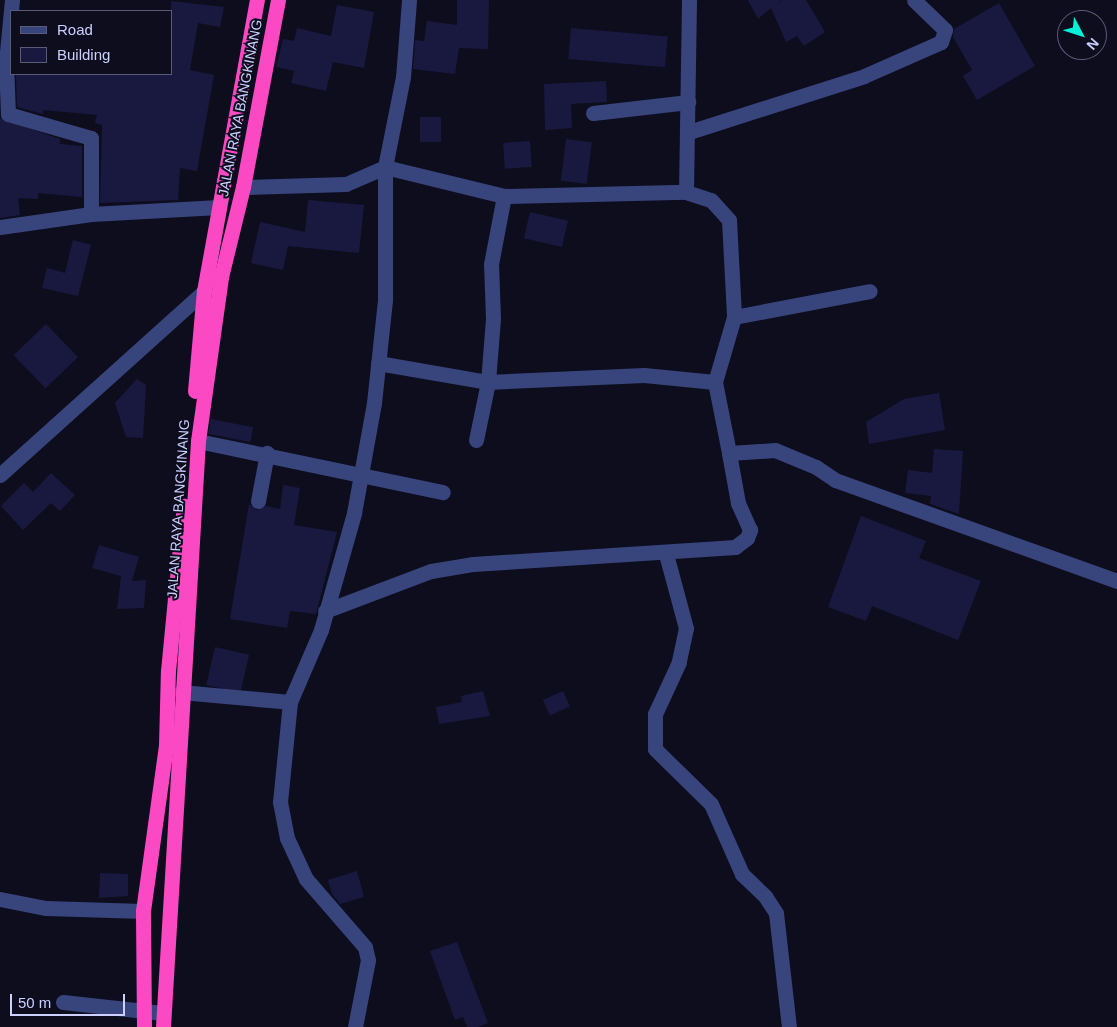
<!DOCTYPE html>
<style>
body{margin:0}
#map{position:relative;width:1117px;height:1027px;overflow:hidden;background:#0d0d1e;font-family:Helvetica,sans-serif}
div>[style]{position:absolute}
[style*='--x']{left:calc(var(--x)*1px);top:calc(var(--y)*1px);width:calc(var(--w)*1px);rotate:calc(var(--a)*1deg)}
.building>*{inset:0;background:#19193f;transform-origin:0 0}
.minor>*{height:15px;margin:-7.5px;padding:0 7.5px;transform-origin:7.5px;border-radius:7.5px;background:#38447c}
.highway>*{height:15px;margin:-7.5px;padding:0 7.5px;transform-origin:7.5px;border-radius:7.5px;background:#fb49c4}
span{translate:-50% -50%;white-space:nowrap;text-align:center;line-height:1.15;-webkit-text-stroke:4px #0d0d1e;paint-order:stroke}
.street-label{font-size:14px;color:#cbd0fe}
.legend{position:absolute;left:10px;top:10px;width:162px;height:65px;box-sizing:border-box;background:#0d0d1e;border:1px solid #595b78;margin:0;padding:6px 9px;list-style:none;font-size:15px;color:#cbd0fe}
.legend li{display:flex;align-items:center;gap:10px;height:25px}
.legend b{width:25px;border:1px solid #595b78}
.north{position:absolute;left:1057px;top:10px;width:50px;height:50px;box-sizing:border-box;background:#0d0d1e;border:1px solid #595b78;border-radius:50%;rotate:130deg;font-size:14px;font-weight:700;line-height:20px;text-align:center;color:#cbd0fe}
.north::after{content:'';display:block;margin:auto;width:18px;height:22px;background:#05f0d6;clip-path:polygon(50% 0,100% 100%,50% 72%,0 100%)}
.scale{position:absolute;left:10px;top:994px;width:115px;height:22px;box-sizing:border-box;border:2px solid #cbd0fe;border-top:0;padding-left:6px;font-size:15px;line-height:18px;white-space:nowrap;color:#cbd0fe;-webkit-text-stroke:4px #0d0d1e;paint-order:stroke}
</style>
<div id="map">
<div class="building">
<i style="clip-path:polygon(457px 0,489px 0,488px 49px,459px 48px,455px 74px,413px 69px,415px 40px,424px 41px,427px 21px,457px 25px)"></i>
<i style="clip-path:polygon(748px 0,782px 0,775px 5px,783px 0,806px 0,825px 32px,804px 46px,797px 36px,786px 42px,771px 8px,758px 19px)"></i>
<i style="clip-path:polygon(171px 1px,224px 7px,220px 27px,198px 23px,190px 70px,214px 75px,197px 171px,180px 168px,178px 200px,100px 203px,102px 125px,95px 123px,97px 115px,43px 110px,43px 114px,17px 107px,16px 74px,171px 74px)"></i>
<i style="clip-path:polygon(999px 3px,1035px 66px,977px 100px,963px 76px,972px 70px,953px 37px,954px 29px)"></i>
<i style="clip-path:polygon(337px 5px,374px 12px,364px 68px,333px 62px,326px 91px,291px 83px,294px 71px,276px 67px,283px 39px,294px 41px,297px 28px,331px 36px)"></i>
<i style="left:571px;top:28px;width:97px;height:31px;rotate:5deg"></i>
<i style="clip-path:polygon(606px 81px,607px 102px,571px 104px,572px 128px,545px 130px,544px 84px)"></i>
<i style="left:420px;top:117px;width:21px;height:25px"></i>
<i style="clip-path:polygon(0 118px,60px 139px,60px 144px,82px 146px,82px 197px,38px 193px,38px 199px,18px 198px,20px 215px,0 218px)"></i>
<i style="left:566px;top:139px;width:26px;height:42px;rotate:7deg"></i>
<i style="left:530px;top:141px;width:26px;height:27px;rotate:86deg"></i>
<i style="clip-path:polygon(308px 200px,364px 205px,359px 253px,288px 246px,283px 270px,251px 263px,260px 222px,305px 232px)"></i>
<i style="left:530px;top:212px;width:39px;height:27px;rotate:13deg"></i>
<i style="clip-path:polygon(73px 240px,91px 245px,78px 296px,42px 288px,47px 268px,65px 273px)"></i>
<i style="left:46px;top:324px;width:46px;height:45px;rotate:46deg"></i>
<i style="clip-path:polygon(137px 379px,146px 385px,143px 438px,126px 437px,115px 403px)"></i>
<i style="clip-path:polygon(939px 393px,945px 430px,869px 444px,866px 422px,904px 399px)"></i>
<i style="left:211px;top:419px;width:43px;height:15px;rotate:11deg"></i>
<i style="clip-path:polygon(934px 449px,963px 451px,959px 514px,930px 504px,931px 496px,905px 493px,908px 470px,932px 473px)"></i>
<i style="clip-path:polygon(51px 473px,75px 495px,60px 511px,51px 503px,23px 530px,1px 506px,24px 483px,33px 492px)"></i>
<i style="clip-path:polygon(283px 485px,300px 488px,294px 525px,337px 532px,316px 614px,290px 611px,287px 628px,230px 619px,249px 504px,257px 510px,266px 506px,280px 509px)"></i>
<i style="clip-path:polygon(861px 516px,926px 541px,919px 558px,981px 581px,958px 640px,872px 606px,866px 621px,828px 607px)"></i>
<i style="clip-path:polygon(99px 545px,139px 557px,132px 581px,146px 580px,144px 608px,117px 609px,121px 576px,92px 568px)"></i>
<i style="left:215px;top:647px;width:35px;height:39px;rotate:13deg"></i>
<i style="clip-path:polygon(483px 691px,490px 716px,439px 724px,436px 707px,462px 702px,461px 696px)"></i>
<i style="left:563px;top:691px;width:17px;height:22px;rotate:66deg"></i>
<i style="clip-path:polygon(357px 871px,364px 897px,340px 904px,332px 894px,328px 880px)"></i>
<i style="clip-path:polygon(100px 873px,128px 874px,128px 896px,99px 898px)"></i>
<i style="clip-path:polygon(457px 942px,488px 1023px,477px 1027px,467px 1027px,463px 1017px,455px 1020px,430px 951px)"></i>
</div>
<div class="minor">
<i style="--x:12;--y:0;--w:62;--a:95.5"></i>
<i style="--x:6;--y:62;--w:52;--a:87.8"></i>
<i style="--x:8;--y:114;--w:86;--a:16.1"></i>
<i style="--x:91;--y:138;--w:76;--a:90"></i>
<i style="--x:593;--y:113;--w:96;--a:-6.6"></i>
<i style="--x:689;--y:132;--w:184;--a:-17.7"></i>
<i style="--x:864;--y:76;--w:84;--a:-23.8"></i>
<i style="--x:941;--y:42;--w:13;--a:-72"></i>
<i style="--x:945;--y:30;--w:43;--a:-135.9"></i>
<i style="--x:243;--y:187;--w:103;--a:-1.7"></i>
<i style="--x:346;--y:184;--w:43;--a:-23.6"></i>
<i style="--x:385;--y:167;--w:122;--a:13.7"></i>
<i style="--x:504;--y:196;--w:182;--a:-1.3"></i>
<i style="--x:686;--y:192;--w:26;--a:18"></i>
<i style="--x:711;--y:200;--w:27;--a:48"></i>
<i style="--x:729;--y:220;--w:97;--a:87"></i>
<i style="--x:734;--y:317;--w:68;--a:106.3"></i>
<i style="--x:715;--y:382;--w:72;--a:78.8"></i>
<i style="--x:729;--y:453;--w:46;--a:-3.7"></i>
<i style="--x:775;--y:450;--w:44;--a:22.5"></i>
<i style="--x:816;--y:467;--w:23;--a:34"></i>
<i style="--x:835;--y:480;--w:300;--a:19.7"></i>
<i style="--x:686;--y:192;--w:192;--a:-89.1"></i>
<i style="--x:0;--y:227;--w:92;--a:-8.1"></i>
<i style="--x:91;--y:214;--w:128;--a:-3.1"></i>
<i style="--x:734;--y:317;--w:138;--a:-10.8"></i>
<i style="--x:378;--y:363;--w:112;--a:9.8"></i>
<i style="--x:488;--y:382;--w:156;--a:-2.6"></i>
<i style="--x:644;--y:375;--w:71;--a:5.6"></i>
<i style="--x:476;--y:440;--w:59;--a:-78.3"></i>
<i style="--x:488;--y:382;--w:64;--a:-85.5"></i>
<i style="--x:493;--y:318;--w:54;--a:-92.1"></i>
<i style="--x:491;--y:264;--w:69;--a:-79.2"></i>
<i style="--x:198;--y:441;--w:250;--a:11.8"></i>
<i style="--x:0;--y:475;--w:284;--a:-42"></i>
<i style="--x:258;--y:501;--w:49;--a:-79.4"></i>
<i style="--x:666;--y:554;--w:77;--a:74.9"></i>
<i style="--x:686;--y:628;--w:35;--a:102"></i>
<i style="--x:679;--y:662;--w:57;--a:114.8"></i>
<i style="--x:655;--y:714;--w:35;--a:90"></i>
<i style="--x:655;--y:749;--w:78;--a:44.5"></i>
<i style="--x:711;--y:804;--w:77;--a:66.1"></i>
<i style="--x:742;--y:874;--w:32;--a:44"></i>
<i style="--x:765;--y:896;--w:20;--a:57"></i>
<i style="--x:776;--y:913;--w:115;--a:83.5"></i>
<i style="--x:325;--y:611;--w:113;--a:-20.7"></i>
<i style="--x:431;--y:571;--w:43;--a:-9.5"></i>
<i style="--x:473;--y:564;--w:263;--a:-3.7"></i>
<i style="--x:735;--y:547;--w:15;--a:-37"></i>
<i style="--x:747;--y:538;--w:9;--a:-69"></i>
<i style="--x:750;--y:530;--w:30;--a:-114"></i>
<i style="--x:738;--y:503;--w:51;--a:-100.2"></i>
<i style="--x:181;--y:692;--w:109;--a:5.2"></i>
<i style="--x:0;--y:899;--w:47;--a:11.1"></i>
<i style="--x:46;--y:908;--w:97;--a:1.8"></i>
<i style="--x:63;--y:1002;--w:100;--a:6.3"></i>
<i style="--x:355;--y:1027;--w:68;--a:-79"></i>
<i style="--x:368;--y:960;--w:13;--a:-103"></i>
<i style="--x:365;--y:947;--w:90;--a:-130.9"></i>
<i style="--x:306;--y:879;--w:45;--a:-114.9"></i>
<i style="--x:287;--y:838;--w:37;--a:-101"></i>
<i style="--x:280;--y:802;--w:100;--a:-84.3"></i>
<i style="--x:290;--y:702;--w:78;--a:-66.7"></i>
<i style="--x:321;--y:630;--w:122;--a:-74.2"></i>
<i style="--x:354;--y:513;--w:112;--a:-79.7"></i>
<i style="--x:374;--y:403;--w:104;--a:-83.9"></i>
<i style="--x:385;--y:300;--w:133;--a:-90"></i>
<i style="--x:385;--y:167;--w:92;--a:-78.7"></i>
<i style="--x:403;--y:77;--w:77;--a:-85.5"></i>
</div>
<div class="highway">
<i style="--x:195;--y:391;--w:100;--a:-84.9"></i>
<i style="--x:204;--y:291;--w:296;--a:-79.7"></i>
<i style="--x:144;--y:1027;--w:116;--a:-90.5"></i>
<i style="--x:143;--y:911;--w:168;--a:-82.1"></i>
<i style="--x:166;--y:745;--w:74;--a:-88.5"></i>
<i style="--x:168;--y:671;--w:166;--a:-84.5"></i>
<i style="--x:163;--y:1027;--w:587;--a:-86.58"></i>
<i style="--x:198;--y:441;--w:166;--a:-82"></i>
<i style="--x:221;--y:277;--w:93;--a:-76.3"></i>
<i style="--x:243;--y:187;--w:190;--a:-79.4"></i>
</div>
<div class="street-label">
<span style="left:240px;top:108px;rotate:-79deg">JALAN RAYA BANGKINANG</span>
<span style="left:178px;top:509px;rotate:-86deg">JALAN RAYA BANGKINANG</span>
</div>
<ul class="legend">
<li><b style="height:6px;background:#38447c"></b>Road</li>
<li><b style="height:14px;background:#19193f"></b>Building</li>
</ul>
<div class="north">N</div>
<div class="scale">50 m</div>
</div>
